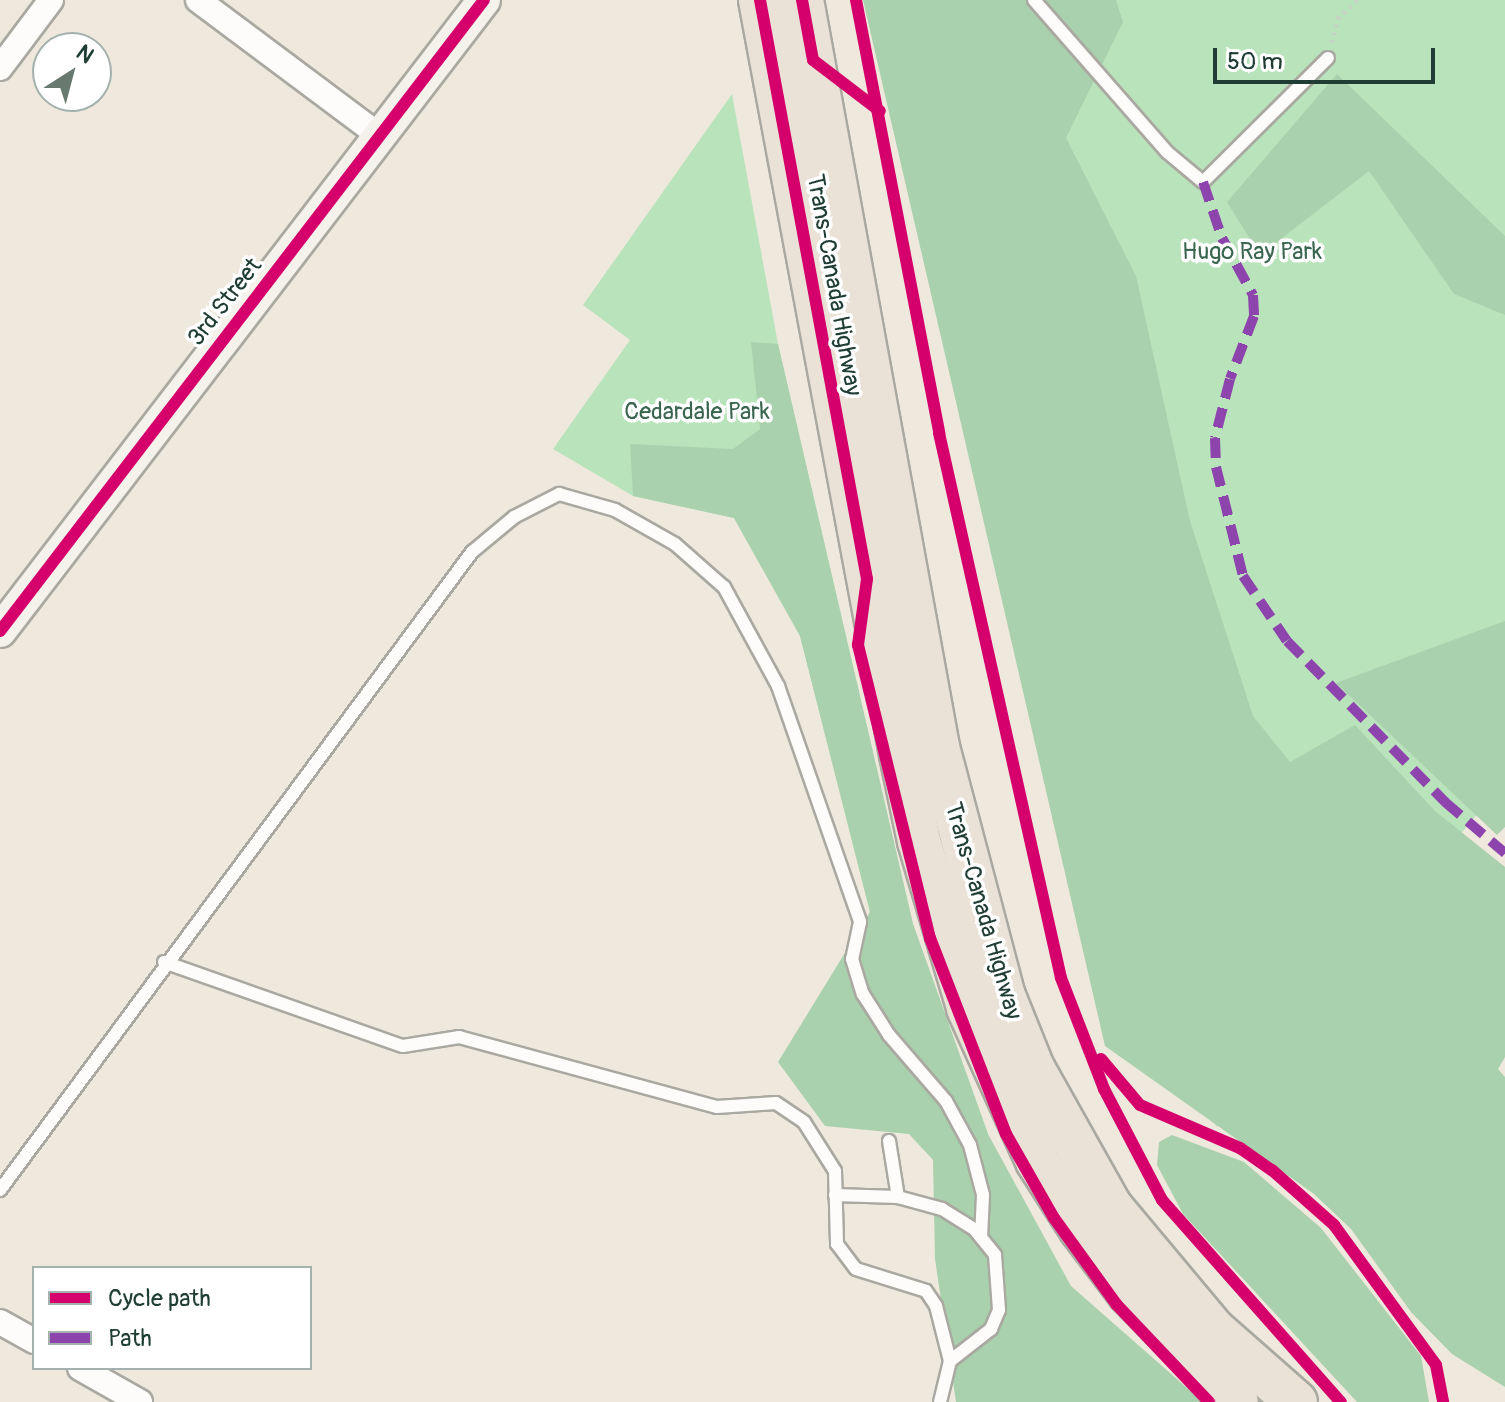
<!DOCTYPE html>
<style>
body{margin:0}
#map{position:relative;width:1505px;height:1402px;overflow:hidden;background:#efe8dd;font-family:Pangolin,sans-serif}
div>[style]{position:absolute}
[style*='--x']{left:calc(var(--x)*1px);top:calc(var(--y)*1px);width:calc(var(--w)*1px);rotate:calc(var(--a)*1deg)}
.green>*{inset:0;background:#b9e3bb}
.forest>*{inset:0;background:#aad1ad}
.path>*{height:5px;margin-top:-2.5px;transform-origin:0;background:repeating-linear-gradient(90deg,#cbcdc9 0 2px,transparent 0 8px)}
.roads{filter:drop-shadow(2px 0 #a9a9a1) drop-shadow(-2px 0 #a9a9a1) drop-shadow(0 2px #a9a9a1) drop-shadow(0 -2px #a9a9a1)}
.lane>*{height:12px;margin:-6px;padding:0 6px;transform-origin:6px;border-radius:6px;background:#fdfcfa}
.street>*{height:24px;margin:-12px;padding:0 12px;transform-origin:12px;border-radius:12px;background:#fdfcfa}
.secondary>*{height:32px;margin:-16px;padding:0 16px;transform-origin:16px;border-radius:16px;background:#f5f1eb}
.highway>*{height:42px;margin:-21px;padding:0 21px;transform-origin:21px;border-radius:21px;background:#eae2d6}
.quiet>*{height:10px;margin-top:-5px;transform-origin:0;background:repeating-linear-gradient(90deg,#8e44ad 0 20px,transparent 0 30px)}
.cycleway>*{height:12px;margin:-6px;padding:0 6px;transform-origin:6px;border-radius:6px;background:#d6006c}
span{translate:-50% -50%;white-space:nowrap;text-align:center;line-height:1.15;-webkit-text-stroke:7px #fff;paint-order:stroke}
.park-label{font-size:24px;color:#3a664f}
.street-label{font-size:24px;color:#1f3d34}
.legend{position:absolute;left:32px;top:1266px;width:280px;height:104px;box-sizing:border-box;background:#fff;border:2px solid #a5b1ae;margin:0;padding:10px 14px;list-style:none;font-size:24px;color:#1f3d34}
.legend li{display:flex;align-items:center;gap:16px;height:40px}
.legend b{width:40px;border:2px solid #a5b1ae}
.north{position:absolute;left:32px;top:32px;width:80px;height:80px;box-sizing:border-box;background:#fff;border:2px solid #a5b1ae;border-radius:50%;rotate:36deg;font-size:22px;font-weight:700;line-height:32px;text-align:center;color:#1f3d34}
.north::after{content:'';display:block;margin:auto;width:28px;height:36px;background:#68796f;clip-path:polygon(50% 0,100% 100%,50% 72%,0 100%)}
.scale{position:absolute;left:1213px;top:48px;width:222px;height:36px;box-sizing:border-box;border:4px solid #1f3d34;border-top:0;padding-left:10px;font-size:24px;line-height:28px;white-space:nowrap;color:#1f3d34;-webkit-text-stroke:6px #fff;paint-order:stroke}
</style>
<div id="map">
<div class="green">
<i style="clip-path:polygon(921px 0,1505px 0,1505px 781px,1216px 1127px,1136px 788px)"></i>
<i style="clip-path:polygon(732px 94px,778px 344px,913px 924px,988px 1134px,870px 912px,800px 636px,734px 518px,633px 496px,553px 449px,630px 340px,583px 305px)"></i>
</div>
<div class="forest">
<i style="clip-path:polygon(863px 0,1116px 0,1123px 22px,1066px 138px,1136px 276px,1190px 521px,1253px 716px,1290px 762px,1355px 725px,1435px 811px,1505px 867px,1505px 1057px,1498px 1069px,1505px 1077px,1505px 1387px,1452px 1354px,1411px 1312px,1351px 1229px,1314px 1194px,1105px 1046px)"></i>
<i style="clip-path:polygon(1337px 74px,1505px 236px,1505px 315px,1454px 294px,1369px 171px,1260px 255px,1227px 202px)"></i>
<i style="clip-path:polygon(751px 342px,778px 344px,913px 924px,988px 1134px,1071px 1286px,1203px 1402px,956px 1402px,935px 1259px,933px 1160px,909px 1134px,825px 1126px,778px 1062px,870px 912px,800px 636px,734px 518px,633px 496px,630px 444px,733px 449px,760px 429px)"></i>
<i style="clip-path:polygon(1505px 621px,1505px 827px,1497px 835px,1336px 683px)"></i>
<i style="clip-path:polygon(1172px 1135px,1244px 1162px,1321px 1228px,1421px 1356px,1429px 1402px,1357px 1402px,1183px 1214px,1157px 1165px,1159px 1142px)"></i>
</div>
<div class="path">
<i style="--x:1332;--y:42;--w:25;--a:-76"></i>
<i style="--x:1338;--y:18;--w:26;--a:-43"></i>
</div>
<div class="roads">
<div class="lane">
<i style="--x:1034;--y:0;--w:202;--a:48.8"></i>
<i style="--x:1167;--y:152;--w:47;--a:39.8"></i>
<i style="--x:1203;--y:182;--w:176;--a:-44.8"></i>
<i style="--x:164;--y:962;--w:253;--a:19.4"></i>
<i style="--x:403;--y:1046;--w:57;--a:-9.1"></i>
<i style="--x:459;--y:1037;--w:267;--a:15.2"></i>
<i style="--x:717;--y:1107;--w:59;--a:-3.9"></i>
<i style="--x:776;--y:1103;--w:34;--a:34"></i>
<i style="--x:804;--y:1122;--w:58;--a:57.7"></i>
<i style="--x:835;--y:1171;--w:73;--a:88.4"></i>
<i style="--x:837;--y:1244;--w:31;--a:53"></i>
<i style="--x:856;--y:1269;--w:73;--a:17.4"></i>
<i style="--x:926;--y:1291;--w:18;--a:56"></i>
<i style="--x:936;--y:1306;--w:57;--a:75.7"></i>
<i style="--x:950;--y:1361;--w:42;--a:103.7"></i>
<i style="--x:889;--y:1141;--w:57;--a:80.9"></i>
<i style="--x:0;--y:1190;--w:794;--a:-53.51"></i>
<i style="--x:472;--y:552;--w:55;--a:-39.8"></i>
<i style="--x:514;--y:517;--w:51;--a:-27.1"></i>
<i style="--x:559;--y:494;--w:58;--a:15.9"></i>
<i style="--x:615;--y:510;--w:69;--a:29.5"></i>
<i style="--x:675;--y:544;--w:65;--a:41.3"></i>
<i style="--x:724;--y:587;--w:113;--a:61.4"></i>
<i style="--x:778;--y:686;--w:250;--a:70.8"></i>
<i style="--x:860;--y:922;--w:38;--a:102"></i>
<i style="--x:852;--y:959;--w:37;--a:73"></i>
<i style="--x:863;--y:994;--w:49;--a:57.6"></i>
<i style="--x:889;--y:1035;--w:87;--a:49.2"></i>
<i style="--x:946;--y:1101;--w:50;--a:61.4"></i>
<i style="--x:970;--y:1145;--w:52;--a:75.4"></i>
<i style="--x:983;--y:1195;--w:42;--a:92.7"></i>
<i style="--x:835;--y:1195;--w:63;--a:1.8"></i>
<i style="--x:898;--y:1197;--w:46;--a:15.3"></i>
<i style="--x:942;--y:1209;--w:39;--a:32"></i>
<i style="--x:975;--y:1230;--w:32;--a:51"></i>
<i style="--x:995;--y:1255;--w:55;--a:85.8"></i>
<i style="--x:999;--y:1310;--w:21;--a:113"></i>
<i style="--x:991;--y:1329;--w:52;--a:142"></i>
</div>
<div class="street">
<i style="--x:198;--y:0;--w:227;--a:36.8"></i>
<i style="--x:0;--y:68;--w:85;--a:-53.1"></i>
<i style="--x:0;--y:1322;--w:39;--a:29"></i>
<i style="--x:80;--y:1368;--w:69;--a:29.5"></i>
</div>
<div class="secondary">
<i style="--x:0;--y:631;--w:795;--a:-52.51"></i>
</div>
<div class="highway">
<i style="--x:760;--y:0;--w:768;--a:79.42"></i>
<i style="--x:901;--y:755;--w:88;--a:78.2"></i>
<i style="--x:919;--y:841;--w:174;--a:73.6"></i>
<i style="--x:968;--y:1008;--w:168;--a:65.7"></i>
<i style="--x:1037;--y:1161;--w:80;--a:57.3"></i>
<i style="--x:1080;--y:1228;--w:81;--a:53"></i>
<i style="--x:1129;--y:1293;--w:153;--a:45.3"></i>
<i style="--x:802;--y:0;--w:759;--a:79.68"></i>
<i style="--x:938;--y:747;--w:258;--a:75.2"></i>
<i style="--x:1004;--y:996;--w:78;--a:68.1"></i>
<i style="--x:1033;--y:1068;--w:159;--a:60.7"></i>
<i style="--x:1111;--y:1207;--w:160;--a:50.1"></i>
<i style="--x:1214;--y:1330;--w:109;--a:41.3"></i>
</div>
</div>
<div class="quiet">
<i style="--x:1203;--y:182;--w:59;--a:71.3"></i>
<i style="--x:1222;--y:238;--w:65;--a:61.5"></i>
<i style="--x:1253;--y:295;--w:21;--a:87"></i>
<i style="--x:1254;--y:316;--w:67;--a:110.9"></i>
<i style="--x:1230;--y:379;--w:61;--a:104.3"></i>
<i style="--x:1215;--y:438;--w:29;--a:88"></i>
<i style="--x:1216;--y:467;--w:112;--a:76.1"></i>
<i style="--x:1243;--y:576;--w:78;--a:55.9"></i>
<i style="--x:1287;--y:641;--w:226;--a:45.5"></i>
<i style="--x:1445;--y:802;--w:79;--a:40.4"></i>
</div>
<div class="cycleway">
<i style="--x:760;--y:0;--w:589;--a:79.53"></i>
<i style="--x:867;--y:579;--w:67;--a:97.8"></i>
<i style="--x:858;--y:645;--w:302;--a:76.2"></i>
<i style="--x:930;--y:938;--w:210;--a:68.8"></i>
<i style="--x:1006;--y:1134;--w:97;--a:60.3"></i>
<i style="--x:1054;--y:1218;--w:107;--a:54.1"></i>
<i style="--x:1117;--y:1305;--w:134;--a:46.5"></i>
<i style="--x:802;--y:0;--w:61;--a:79.6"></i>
<i style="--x:813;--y:60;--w:84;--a:37.3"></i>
<i style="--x:856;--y:0;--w:441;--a:79.1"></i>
<i style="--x:939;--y:433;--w:558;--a:77.38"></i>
<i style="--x:1061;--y:978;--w:119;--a:68.8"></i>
<i style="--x:1104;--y:1089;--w:125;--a:62.4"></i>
<i style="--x:1162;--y:1200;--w:270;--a:48.5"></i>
<i style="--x:0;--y:631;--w:795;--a:-52.51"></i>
<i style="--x:1101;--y:1059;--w:60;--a:49.7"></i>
<i style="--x:1140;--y:1105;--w:109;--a:23.3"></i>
<i style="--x:1240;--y:1148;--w:39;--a:35"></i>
<i style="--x:1272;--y:1170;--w:83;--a:41.6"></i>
<i style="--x:1334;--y:1225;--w:173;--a:53.9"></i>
<i style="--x:1436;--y:1365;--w:38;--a:79"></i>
</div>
<div class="park-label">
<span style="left:1252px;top:252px">Hugo Ray Park</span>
<span style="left:697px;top:412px">Cedardale Park</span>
</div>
<div class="street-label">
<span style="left:834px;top:285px;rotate:80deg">Trans-Canada Highway</span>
<span style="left:225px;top:302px;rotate:-52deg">3rd Street</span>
<span style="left:983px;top:911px;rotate:74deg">Trans-Canada Highway</span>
</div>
<ul class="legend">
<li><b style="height:10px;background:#d6006c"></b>Cycle path</li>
<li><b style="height:10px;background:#8e44ad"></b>Path</li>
</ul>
<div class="north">N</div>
<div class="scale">50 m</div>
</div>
